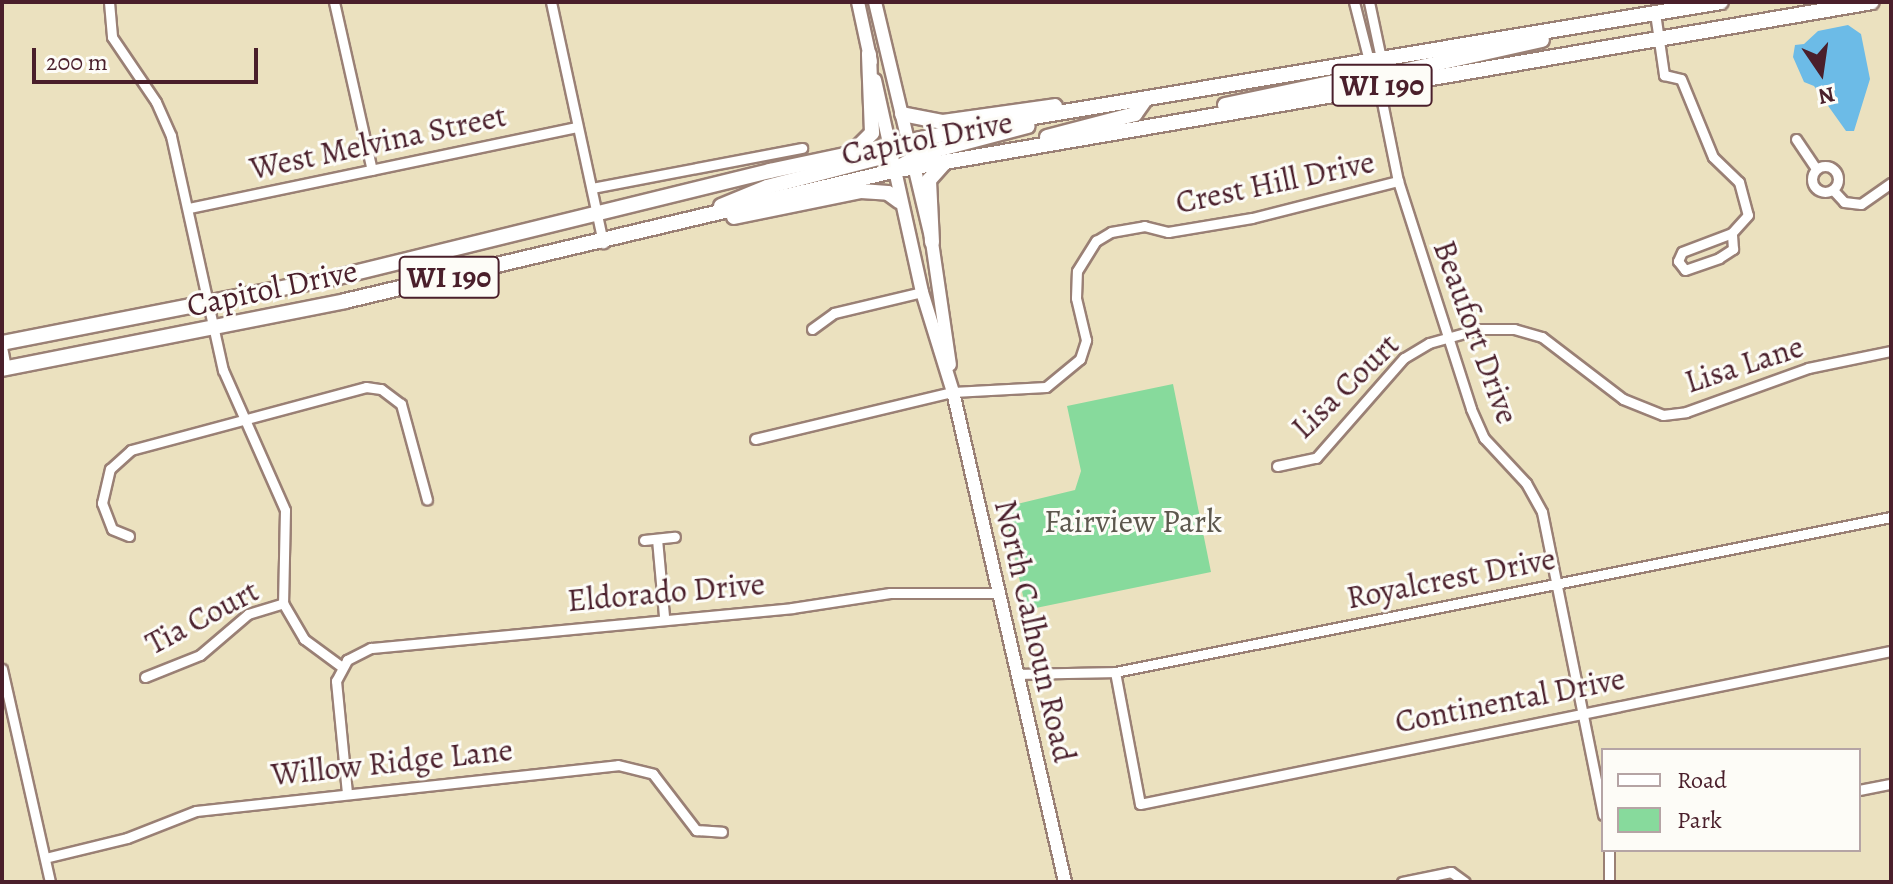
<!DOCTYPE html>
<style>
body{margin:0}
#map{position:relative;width:1893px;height:884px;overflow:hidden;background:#ebe1bf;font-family:Alegreya,serif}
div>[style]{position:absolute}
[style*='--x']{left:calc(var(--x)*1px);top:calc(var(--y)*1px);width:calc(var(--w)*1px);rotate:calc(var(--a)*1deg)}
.green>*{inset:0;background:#87da9c}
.water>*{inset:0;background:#6cbbe7}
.roads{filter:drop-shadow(2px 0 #9a8075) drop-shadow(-2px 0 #9a8075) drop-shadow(0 2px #9a8075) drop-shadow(0 -2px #9a8075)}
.street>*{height:9px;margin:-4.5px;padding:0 4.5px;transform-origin:4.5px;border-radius:4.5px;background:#fff}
.street>.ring{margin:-4.5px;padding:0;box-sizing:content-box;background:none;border:9px solid #fff;border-radius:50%}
.secondary>*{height:12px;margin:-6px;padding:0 6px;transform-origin:6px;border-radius:6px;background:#fff}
.primary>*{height:14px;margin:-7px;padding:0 7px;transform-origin:7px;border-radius:7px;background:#fff}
span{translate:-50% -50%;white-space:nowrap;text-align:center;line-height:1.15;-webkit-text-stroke:6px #fdfcf7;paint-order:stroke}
.shield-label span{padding:2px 6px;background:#fdfcf7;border:2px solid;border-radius:6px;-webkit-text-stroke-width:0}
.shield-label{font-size:30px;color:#4a1f2b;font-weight:700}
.street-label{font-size:32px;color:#4a1f2b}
.park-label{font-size:32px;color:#5c574d}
.frame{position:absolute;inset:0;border:4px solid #4a1f2b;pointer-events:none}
.legend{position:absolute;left:1601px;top:748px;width:260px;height:104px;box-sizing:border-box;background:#fdfcf7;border:2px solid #b5a4a5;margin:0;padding:10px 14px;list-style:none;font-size:24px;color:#4a1f2b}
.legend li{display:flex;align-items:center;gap:16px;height:40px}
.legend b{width:40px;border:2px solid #b5a4a5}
.north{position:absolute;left:1781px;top:32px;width:80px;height:80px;-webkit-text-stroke:6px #fdfcf7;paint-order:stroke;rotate:167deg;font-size:22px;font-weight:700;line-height:32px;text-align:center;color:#4a1f2b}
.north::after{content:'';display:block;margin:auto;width:28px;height:36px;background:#4a1f2b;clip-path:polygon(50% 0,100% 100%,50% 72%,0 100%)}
.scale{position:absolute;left:32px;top:48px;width:226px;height:36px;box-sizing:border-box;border:4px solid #4a1f2b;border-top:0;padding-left:10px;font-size:24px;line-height:28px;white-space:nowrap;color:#4a1f2b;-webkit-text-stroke:6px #fdfcf7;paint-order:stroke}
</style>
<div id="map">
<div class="green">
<i style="clip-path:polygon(1173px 384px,1211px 572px,1026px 610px,1004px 507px,1075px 490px,1081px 471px,1067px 406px)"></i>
</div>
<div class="water">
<i style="clip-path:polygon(1848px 25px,1861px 34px,1870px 79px,1854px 131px,1846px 131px,1814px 86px,1804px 82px,1793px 57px,1795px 45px,1804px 44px,1818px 31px)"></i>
</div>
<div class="roads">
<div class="street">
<i style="--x:109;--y:2;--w:35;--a:85"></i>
<i style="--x:112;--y:37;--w:78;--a:55.9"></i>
<i style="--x:156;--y:102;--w:37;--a:66"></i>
<i style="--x:171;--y:136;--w:240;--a:77.5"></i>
<i style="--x:223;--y:370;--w:153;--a:66.1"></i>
<i style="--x:285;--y:510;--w:93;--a:91.2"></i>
<i style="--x:283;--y:603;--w:42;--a:59.7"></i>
<i style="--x:304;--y:639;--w:47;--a:36.4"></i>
<i style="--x:334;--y:2;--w:172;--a:77.3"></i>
<i style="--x:551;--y:2;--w:247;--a:77.8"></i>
<i style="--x:1354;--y:2;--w:65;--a:75.7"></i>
<i style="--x:1369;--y:2;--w:62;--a:78"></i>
<i style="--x:1655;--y:13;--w:63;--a:81.7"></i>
<i style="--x:1664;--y:75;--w:17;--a:13"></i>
<i style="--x:1681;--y:79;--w:84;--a:67.7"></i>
<i style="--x:1713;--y:157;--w:36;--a:44"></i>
<i style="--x:1739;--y:182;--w:34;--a:75"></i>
<i style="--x:1748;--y:215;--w:24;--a:132"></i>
<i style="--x:1732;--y:233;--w:53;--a:159.2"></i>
<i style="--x:1682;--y:252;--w:10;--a:114"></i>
<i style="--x:1678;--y:261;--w:11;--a:52"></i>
<i style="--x:1685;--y:270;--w:36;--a:-19"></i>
<i style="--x:1719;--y:258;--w:17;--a:-33"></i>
<i style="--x:1733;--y:249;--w:16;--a:-94"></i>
<i style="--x:1378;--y:82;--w:101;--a:78.6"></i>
<i style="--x:1398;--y:181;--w:239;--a:72.2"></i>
<i style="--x:1471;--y:409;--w:32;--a:66"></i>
<i style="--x:1484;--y:438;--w:62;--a:47"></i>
<i style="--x:1526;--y:483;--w:33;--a:61"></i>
<i style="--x:1542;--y:512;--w:309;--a:78.6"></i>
<i style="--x:1796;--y:139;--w:36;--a:56"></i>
<i class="ring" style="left:1812px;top:166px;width:17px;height:17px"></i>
<i style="--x:592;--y:188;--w:214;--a:-10.8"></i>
<i style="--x:1833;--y:190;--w:16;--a:47"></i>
<i style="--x:1844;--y:202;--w:17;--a:7"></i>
<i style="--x:1861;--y:204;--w:37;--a:-35"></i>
<i style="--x:189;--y:208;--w:396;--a:-11.8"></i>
<i style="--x:812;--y:329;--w:27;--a:-36"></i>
<i style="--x:834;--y:313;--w:90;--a:-13.4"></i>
<i style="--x:2;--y:347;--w:21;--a:79"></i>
<i style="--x:755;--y:439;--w:204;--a:-13.4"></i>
<i style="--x:953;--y:392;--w:93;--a:-3.1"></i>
<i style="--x:1046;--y:387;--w:44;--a:-39.5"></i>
<i style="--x:1080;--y:359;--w:20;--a:-72"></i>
<i style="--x:1086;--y:340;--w:43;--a:-103.4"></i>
<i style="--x:1076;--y:298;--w:27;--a:-88"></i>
<i style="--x:1077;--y:271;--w:36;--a:-58"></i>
<i style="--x:1096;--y:241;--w:17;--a:-31"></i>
<i style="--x:1111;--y:232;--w:34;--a:-10"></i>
<i style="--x:1144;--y:226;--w:25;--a:14"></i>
<i style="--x:1168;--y:232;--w:85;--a:-9.5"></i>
<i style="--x:1252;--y:218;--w:151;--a:-14.2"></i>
<i style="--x:1277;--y:466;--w:40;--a:-12"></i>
<i style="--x:1316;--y:458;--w:133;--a:-48.7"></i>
<i style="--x:1404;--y:358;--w:29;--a:-31"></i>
<i style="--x:1429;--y:343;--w:52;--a:-15.6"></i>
<i style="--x:1479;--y:329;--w:35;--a:0"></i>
<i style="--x:1514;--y:329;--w:29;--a:16"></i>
<i style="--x:1542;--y:337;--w:102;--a:37.4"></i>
<i style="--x:1623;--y:399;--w:43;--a:21.8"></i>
<i style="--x:1663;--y:415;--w:23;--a:-7"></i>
<i style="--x:1686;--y:412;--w:130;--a:-19.8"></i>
<i style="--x:1808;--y:368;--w:85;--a:-11.6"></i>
<i style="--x:129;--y:536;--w:18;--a:-158"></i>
<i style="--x:112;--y:529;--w:28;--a:-111"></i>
<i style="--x:102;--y:503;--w:35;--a:-77"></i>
<i style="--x:110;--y:469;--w:28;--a:-42"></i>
<i style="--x:131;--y:450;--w:243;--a:-15"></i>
<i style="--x:366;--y:387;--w:15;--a:8"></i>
<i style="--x:381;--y:389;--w:25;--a:37"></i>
<i style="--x:401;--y:404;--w:99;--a:74.8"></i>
<i style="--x:657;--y:539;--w:77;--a:84.8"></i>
<i style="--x:644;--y:540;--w:31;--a:-6"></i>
<i style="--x:2;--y:669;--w:218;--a:77.3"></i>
<i style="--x:1115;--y:672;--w:134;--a:79.3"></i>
<i style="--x:1140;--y:804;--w:766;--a:-11.52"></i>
<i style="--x:1019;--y:674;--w:96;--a:-1.2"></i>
<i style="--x:1115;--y:672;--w:791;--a:-11.3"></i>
<i style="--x:145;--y:677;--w:59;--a:-21.8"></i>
<i style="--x:200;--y:655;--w:63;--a:-40.5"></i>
<i style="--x:248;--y:614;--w:37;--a:-17"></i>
<i style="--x:1859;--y:790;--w:33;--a:-11"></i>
<i style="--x:347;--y:793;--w:113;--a:-95.6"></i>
<i style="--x:336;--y:681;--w:24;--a:-62"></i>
<i style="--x:347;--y:660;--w:27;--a:-27"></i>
<i style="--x:371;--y:648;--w:423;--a:-5.4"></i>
<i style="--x:792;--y:608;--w:99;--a:-8.7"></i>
<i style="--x:890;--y:593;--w:110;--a:0"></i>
<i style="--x:1609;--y:850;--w:32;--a:90"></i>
<i style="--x:45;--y:858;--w:84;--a:-13.7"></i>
<i style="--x:127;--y:838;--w:74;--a:-21.4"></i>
<i style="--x:196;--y:811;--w:424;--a:-6.2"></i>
<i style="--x:618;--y:765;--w:36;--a:14"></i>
<i style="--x:653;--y:774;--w:71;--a:52.5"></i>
<i style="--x:696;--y:830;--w:26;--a:4"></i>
<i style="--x:1402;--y:882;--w:50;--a:-11.5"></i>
<i style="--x:1451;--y:872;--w:17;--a:36"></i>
</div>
<div class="secondary">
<i style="--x:858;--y:2;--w:61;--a:77.8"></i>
<i style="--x:875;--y:2;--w:247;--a:76.6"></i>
<i style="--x:932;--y:242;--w:124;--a:81.7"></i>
<i style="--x:875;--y:80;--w:217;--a:77.5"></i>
<i style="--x:922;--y:292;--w:105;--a:72.8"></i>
<i style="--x:953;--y:392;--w:503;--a:77.12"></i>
</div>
<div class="primary">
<i style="--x:1376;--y:77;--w:170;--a:-12.6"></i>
<i style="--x:1225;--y:105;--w:152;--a:-11.8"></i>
<i style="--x:1374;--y:74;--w:11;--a:-38"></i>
<i style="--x:902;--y:114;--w:42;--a:11"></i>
<i style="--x:943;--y:122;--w:113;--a:-8.1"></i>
<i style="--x:1047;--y:137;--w:91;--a:-14.6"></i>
<i style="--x:1135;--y:114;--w:19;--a:-55"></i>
<i style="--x:855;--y:150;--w:24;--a:-45"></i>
<i style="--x:872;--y:133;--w:79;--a:-92.2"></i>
<i style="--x:897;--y:168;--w:32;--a:-28"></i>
<i style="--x:925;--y:153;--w:106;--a:-14.7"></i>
<i style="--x:721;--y:206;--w:50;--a:-22.4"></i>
<i style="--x:767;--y:187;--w:127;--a:-14.6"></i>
<i style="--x:890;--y:155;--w:14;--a:-36"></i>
<i style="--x:734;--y:217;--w:130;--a:-11.6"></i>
<i style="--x:861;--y:191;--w:27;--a:4"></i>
<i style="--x:888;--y:193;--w:14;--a:36"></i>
<i style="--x:932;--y:242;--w:62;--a:-92.8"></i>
<i style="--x:929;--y:180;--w:25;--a:-48"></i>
<i style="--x:2;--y:343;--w:342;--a:-11.1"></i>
<i style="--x:338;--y:277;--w:445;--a:-13.8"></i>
<i style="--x:770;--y:171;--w:221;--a:-12"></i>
<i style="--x:986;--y:125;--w:745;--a:-9.5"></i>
<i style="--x:2;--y:369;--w:350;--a:-11.2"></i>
<i style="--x:345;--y:301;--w:563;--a:-13.35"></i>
<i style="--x:893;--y:171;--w:993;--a:-9.79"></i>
</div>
</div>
<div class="shield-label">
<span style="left:1382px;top:85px">WI 190</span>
<span style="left:449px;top:277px">WI 190</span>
</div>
<div class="street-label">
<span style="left:927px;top:138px;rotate:-11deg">Capitol Drive</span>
<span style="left:378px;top:142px;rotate:-12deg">West Melvina Street</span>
<span style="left:1275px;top:182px;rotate:-12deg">Crest Hill Drive</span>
<span style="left:272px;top:288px;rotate:-12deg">Capitol Drive</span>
<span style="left:1476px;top:332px;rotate:70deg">Beaufort Drive</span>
<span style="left:1744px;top:364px;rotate:-18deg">Lisa Lane</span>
<span style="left:1345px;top:386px;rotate:-44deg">Lisa Court</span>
<span style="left:1451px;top:578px;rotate:-11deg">Royalcrest Drive</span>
<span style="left:666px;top:592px;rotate:-5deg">Eldorado Drive</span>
<span style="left:202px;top:617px;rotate:-28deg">Tia Court</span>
<span style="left:1035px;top:631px;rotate:77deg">North Calhoun Road</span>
<span style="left:1510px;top:700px;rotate:-11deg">Continental Drive</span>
<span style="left:392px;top:762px;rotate:-6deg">Willow Ridge Lane</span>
</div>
<div class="park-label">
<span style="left:1133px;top:521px">Fairview Park</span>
</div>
<div class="frame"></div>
<ul class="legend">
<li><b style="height:10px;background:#fff"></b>Road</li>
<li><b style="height:22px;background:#87da9c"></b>Park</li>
</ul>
<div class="north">N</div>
<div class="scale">200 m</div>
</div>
